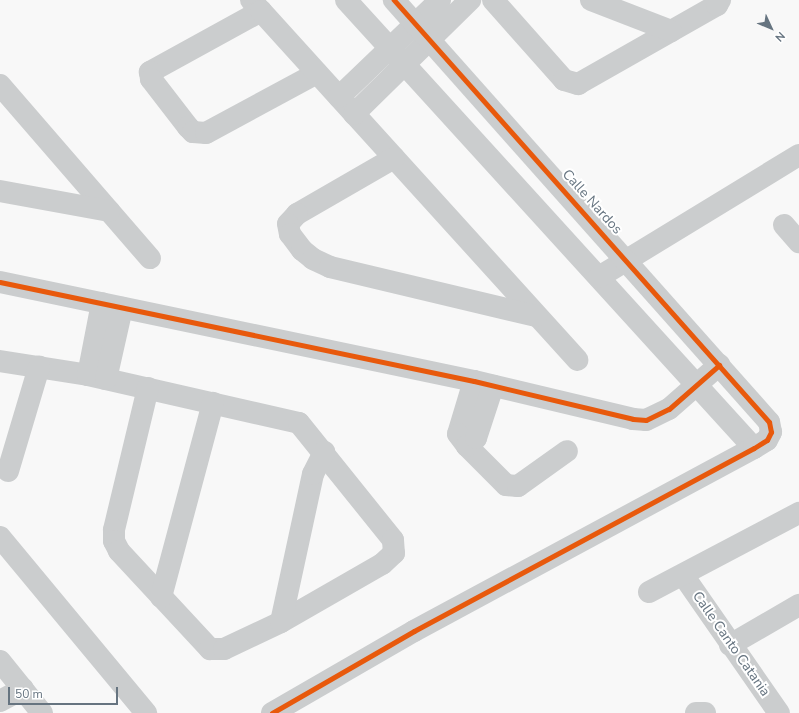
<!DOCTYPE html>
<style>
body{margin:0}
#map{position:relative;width:799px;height:713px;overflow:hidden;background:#f8f8f8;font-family:"Nunito Sans",sans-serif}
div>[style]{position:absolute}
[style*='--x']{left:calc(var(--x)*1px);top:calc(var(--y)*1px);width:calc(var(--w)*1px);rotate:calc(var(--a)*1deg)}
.minor>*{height:22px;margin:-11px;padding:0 11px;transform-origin:11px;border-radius:11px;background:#cbcdce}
.cycleway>*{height:5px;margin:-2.5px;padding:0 2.5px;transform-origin:2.5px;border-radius:2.5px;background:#e8590c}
span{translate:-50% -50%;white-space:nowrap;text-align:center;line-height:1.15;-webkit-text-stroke:4px #fff;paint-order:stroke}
.street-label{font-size:14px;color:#667480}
.north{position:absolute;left:751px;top:8px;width:40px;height:40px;-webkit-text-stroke:3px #fff;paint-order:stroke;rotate:134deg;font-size:11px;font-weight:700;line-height:16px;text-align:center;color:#667480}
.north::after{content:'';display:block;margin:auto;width:14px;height:18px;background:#667480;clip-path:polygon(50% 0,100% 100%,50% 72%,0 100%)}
.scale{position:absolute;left:8px;top:687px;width:110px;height:18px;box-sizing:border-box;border:2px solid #667480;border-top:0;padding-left:5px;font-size:12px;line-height:14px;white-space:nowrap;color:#667480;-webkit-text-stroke:3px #fff;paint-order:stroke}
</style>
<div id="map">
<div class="minor">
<i style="--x:251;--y:0;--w:15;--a:48"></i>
<i style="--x:261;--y:11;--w:127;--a:151.2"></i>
<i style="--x:150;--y:72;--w:7;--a:82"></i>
<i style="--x:151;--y:79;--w:61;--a:52.4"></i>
<i style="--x:188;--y:127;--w:7;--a:45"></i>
<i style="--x:193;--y:132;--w:13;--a:4"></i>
<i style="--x:206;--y:133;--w:126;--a:-28.4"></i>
<i style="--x:346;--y:0;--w:606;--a:47.68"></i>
<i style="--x:493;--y:0;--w:107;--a:48.4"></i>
<i style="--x:564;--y:80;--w:15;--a:16"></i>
<i style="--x:578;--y:84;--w:160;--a:-29.6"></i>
<i style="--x:717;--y:5;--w:6;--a:-59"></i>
<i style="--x:591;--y:0;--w:86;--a:21.2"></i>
<i style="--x:261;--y:11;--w:471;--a:47.8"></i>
<i style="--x:0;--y:85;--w:229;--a:49.1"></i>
<i style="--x:339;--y:97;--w:140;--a:-43.8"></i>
<i style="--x:354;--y:114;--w:163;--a:-44.5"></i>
<i style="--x:394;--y:158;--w:112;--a:150"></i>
<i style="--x:297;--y:214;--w:13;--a:132"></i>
<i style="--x:288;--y:224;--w:10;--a:79"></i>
<i style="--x:290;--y:234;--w:20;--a:53"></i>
<i style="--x:302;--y:250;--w:14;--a:39"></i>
<i style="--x:313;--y:259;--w:19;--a:25"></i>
<i style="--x:330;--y:267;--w:212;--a:13.4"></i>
<i style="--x:0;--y:191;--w:111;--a:10.4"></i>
<i style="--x:784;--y:225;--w:23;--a:49"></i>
<i style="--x:599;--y:277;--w:234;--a:-31.4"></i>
<i style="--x:0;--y:282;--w:484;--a:11.8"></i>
<i style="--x:474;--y:381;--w:163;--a:13.4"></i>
<i style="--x:633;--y:419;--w:13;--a:4"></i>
<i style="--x:646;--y:420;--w:25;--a:-26"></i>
<i style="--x:669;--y:409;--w:67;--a:-41.3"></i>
<i style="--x:0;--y:361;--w:89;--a:9"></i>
<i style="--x:88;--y:375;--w:216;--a:12.8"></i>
<i style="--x:299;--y:423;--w:150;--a:51.2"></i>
<i style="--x:393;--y:540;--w:13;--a:86"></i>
<i style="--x:394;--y:553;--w:16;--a:137"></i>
<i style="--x:382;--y:564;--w:116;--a:150.1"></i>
<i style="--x:88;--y:375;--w:73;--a:-79"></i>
<i style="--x:106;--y:379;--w:73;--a:-77.3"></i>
<i style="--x:474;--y:381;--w:55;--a:106.8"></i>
<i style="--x:458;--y:434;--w:15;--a:53"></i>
<i style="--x:467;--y:446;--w:55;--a:45"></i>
<i style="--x:506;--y:485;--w:12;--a:5"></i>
<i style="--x:518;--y:486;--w:60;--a:-35.5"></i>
<i style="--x:148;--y:388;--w:146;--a:103.5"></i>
<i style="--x:114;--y:530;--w:11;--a:90"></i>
<i style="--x:114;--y:541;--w:11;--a:63"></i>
<i style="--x:119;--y:551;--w:134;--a:47.1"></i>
<i style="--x:210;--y:649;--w:14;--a:0"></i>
<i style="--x:224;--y:649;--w:63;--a:-25.3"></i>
<i style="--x:281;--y:622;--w:151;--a:-77.8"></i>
<i style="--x:313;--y:474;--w:25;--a:-63"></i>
<i style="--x:467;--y:446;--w:12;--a:-42"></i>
<i style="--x:476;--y:438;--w:55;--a:-71.9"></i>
<i style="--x:8;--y:471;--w:109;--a:-73.4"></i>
<i style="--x:0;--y:537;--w:229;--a:50.3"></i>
<i style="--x:683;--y:575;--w:168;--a:55.2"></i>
<i style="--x:649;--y:592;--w:170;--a:-27.8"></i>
<i style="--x:161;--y:597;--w:201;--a:-75"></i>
<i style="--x:730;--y:645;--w:80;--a:-30.1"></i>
<i style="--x:0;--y:661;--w:67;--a:51.1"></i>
<i style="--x:0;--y:701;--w:26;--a:-28"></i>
<i style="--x:272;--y:713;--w:164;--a:-30"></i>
<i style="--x:414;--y:631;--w:386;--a:-28.3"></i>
<i style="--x:754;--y:448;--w:15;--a:-32"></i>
<i style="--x:767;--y:440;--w:9;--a:-63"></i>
<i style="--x:771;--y:432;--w:10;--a:-101"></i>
<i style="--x:769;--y:422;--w:565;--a:-131.63"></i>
<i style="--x:696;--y:713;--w:9;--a:0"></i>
</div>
<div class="cycleway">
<i style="--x:0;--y:282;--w:484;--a:11.8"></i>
<i style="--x:474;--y:381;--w:163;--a:13.4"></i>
<i style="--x:633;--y:419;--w:13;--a:4"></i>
<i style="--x:646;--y:420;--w:25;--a:-26"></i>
<i style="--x:669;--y:409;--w:67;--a:-41.3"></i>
<i style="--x:272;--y:713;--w:164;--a:-30"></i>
<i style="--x:414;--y:631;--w:386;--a:-28.3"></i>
<i style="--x:754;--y:448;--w:15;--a:-32"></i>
<i style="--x:767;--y:440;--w:9;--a:-63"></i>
<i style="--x:771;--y:432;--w:10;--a:-101"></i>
<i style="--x:769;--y:422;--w:565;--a:-131.63"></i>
</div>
<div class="street-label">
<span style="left:592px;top:202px;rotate:48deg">Calle Nardos</span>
<span style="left:731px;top:644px;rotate:55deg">Calle Canto Catania</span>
</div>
<div class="north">N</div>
<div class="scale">50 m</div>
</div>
